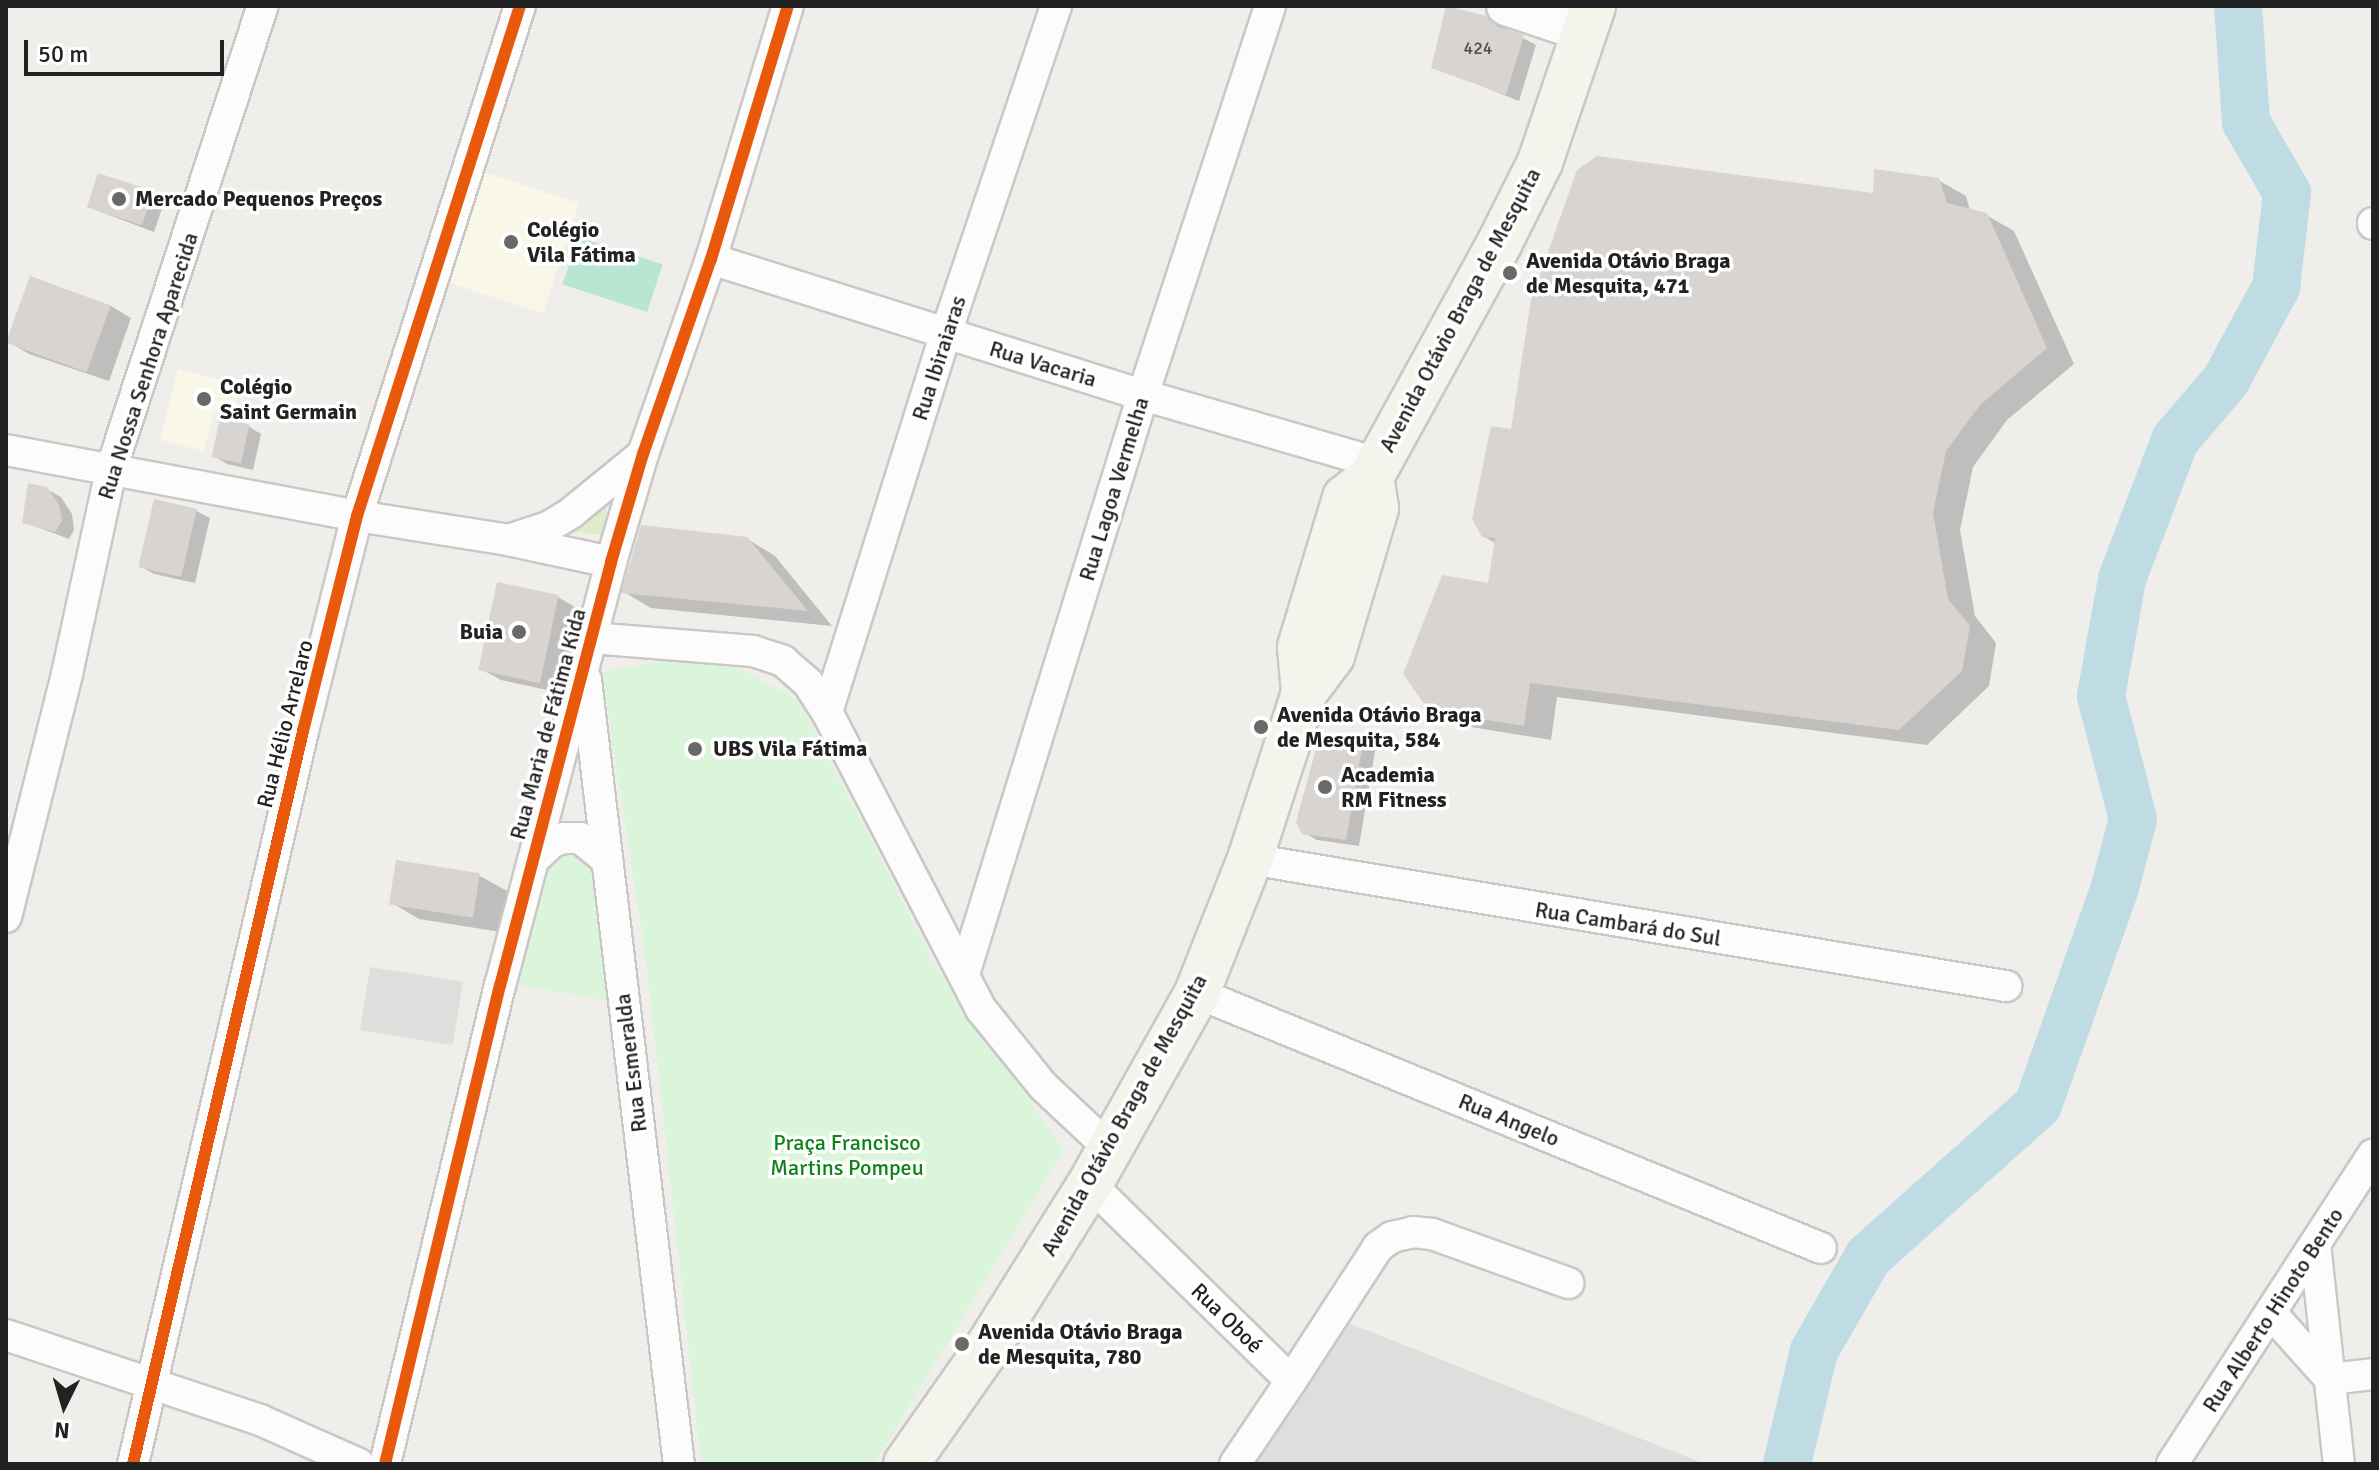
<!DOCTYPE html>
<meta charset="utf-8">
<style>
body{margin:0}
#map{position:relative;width:2379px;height:1470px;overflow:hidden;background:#f0eeeb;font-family:Signika,sans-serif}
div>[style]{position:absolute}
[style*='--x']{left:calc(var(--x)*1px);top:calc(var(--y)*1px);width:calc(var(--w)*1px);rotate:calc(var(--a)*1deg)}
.residential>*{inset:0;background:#dfdedc}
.education>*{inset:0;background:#f8f7e8;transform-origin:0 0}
.religious>*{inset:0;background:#dededc;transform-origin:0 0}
.grass>*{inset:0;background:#ddeccb}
.park>*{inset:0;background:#daf5da}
.pitch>*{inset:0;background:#b7e6d2;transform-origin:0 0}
.shadow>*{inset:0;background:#0003}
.river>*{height:48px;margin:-24px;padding:0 24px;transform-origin:24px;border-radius:24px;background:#bfdbe3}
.building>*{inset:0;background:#d7d4d2;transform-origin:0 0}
.roads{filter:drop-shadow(2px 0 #c9c8c7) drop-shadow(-2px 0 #c9c8c7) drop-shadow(0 2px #c9c8c7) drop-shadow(0 -2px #c9c8c7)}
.minor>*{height:30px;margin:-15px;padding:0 15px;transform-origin:15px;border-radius:15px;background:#fdfcfc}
.tertiary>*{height:38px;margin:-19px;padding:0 19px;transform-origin:19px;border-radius:19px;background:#fdfcfc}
.secondary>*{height:44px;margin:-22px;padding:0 22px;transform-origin:22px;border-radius:22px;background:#f4f4ed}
.cycleway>*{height:12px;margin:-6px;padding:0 6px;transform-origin:6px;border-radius:6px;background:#e8590c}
.dots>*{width:22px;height:22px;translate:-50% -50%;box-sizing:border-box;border:4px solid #fff;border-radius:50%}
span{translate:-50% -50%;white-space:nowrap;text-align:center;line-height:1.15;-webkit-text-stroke:7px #fff;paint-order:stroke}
.number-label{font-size:18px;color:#4f4e4e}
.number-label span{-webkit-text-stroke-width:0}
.poi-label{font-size:22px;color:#222;font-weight:700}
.left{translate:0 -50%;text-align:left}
.right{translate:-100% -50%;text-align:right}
.street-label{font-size:22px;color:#222}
.park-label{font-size:22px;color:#0c8416}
.frame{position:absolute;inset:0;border:8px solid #222;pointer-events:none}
.north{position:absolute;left:24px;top:1366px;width:80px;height:80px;-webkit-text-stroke:6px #fff;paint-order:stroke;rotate:185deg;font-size:22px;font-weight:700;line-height:32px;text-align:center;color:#222}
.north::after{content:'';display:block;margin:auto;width:28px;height:36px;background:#222;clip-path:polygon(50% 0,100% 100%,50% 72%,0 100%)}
.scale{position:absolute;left:24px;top:40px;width:200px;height:36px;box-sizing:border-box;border:4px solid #222;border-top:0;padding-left:10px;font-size:24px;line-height:28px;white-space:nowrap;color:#222;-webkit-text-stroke:6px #fff;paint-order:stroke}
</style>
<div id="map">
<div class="residential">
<i style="clip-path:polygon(1348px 1323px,1705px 1464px,1255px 1464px)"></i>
</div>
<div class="education">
<i style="left:480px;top:171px;width:104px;height:116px;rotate:18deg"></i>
<i style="clip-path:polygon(178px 369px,241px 385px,233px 417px,214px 413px,204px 451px,160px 440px)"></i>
</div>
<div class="religious">
<i style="left:370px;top:967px;width:94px;height:64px;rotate:9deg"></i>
</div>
<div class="grass">
<i style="clip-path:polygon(608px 499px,603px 535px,551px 529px)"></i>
</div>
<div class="park">
<i style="clip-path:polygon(665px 660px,736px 666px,800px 702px,934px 963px,1064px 1150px,874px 1464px,701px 1464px,647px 968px,602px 672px)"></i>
<i style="clip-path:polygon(563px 841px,600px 862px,622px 1003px,504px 983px,551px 847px)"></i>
</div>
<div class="pitch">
<i style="left:578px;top:237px;width:89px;height:50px;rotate:18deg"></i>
</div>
<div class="shadow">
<i style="clip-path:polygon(1486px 18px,1536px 45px,1519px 101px,1434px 67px)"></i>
<i style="clip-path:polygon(1938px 180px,1966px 196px,1970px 211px,1986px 215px,2014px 231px,2074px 364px,2007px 420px,1973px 467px,1960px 530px,1975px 616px,1996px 643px,1989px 686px,1927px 745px,1557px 697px,1551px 740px,1459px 725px,1430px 709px,1490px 585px,1497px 544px,1483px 536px,1513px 431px,1875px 195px)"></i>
<i style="clip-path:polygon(152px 193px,165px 200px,154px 232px,88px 207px)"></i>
<i style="clip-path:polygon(111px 306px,131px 318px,109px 381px,29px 354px,9px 342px)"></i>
<i style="clip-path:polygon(248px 426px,261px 434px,253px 470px,227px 464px,214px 456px)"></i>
<i style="clip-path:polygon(46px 489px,61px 497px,72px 514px,74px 530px,69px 539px,24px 522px)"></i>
<i style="clip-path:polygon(196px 511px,210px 518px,195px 583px,154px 574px,140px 566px)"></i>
<i style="clip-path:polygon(747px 539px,775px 556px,832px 626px,651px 608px,624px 592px)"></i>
<i style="clip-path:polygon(558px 597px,578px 609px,561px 693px,501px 680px,481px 669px)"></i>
<i style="clip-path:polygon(1363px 739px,1376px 746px,1359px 846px,1317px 840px,1303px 832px)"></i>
<i style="clip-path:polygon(480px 876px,507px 891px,501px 932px,419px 919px,392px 903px)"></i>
</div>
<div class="river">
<i style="--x:1787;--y:1464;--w:116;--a:-76.6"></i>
<i style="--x:1814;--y:1351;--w:108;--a:-60.1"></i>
<i style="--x:1868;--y:1257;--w:228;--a:-41.8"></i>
<i style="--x:2038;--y:1105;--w:231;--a:-70.5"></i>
<i style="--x:2115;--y:887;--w:70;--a:-75.2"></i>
<i style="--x:2133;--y:819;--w:127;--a:-104.6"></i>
<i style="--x:2101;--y:696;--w:119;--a:-79.8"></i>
<i style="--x:2122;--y:579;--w:149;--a:-69.1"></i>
<i style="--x:2175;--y:440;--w:79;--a:-49.6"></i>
<i style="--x:2226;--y:380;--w:106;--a:-61.7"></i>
<i style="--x:2276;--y:287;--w:95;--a:-83.3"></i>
<i style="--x:2287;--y:193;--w:82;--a:-120"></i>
<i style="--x:2246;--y:122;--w:116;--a:-93.9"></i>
</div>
<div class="building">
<i style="clip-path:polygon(1446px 6px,1487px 16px,1498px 27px,1524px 35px,1506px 95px,1431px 68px)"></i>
<i style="clip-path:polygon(1597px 156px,1873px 193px,1874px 169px,1939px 178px,1947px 203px,1987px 213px,2047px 348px,1980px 405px,1946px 451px,1933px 513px,1948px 599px,1970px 626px,1962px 671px,1899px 730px,1530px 683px,1524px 726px,1429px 711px,1403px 674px,1442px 575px,1488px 583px,1495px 538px,1482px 537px,1472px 519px,1491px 426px,1511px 429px,1531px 300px,1577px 170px)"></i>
<i style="left:98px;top:173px;width:58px;height:36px;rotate:18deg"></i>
<i style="left:30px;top:276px;width:86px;height:71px;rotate:20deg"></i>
<i style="left:220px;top:418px;width:30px;height:40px;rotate:12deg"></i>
<i style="clip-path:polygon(28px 483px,47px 487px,59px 505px,62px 521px,55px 532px,22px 523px)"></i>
<i style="left:154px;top:499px;width:44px;height:70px;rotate:13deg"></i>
<i style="clip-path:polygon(641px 525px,747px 537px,808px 611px,621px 593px)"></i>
<i style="left:497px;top:582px;width:63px;height:90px;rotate:12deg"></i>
<i style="clip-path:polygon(1320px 734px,1364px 737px,1346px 840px,1302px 834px,1296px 822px)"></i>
<i style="left:396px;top:860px;width:85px;height:45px;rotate:9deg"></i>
</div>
<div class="roads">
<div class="minor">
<i style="--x:2373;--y:224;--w:1;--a:-90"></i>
<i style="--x:711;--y:259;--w:453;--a:17.5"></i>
<i style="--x:1143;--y:395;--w:244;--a:16.2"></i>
<i style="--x:6;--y:450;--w:357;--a:10.6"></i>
<i style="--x:357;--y:516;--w:153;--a:9"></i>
<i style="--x:508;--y:540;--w:105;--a:12.1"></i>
<i style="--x:508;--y:540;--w:42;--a:-18"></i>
<i style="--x:548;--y:527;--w:27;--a:-31"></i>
<i style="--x:571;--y:513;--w:90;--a:-39.2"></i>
<i style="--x:591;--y:638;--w:163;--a:4.6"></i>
<i style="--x:753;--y:651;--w:32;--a:18"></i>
<i style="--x:783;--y:661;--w:33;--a:41"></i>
<i style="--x:808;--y:683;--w:35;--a:57"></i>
<i style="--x:827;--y:712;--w:335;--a:62.6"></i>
<i style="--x:981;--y:1009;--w:99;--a:51.2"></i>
<i style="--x:1043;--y:1086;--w:91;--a:43.2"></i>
<i style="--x:586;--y:680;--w:789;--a:83.24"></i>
<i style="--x:827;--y:712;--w:397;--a:-72.6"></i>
<i style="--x:946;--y:333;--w:345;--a:-71.4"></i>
<i style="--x:1250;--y:859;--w:767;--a:9.54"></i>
<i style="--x:533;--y:860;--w:26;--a:-43"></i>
<i style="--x:552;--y:842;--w:13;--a:-18"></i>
<i style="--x:564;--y:838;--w:16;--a:0"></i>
<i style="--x:580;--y:838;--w:35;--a:39"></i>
<i style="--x:6;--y:917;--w:251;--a:-75.9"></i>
<i style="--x:67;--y:674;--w:209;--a:-77.8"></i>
<i style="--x:111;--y:470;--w:488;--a:-71.9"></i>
<i style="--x:964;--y:974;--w:606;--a:-72.82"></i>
<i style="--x:1143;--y:395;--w:409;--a:-71.9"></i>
<i style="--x:1197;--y:993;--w:674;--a:22.23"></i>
<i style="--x:1090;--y:1184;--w:281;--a:44.4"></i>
<i style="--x:1291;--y:1381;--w:100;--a:124"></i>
<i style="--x:2315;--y:1244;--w:221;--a:83.8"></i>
<i style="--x:2271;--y:1313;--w:89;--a:48.2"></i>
<i style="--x:6;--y:1335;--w:268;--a:18.5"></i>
<i style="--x:260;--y:1420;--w:108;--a:24"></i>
<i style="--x:2330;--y:1379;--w:43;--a:-6.6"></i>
<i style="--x:1291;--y:1381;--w:160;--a:-57"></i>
<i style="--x:1378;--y:1247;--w:17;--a:-36"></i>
<i style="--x:1392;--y:1237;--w:22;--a:-13"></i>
<i style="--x:1413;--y:1232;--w:19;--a:6"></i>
<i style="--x:1432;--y:1234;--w:145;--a:19.8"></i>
<i style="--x:133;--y:1464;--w:752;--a:-76.94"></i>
<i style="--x:303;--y:731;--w:222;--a:-75.9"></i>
<i style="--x:357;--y:516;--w:535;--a:-72.28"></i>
<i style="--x:385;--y:1464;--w:492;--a:-76.5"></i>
<i style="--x:500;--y:986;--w:438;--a:-75.3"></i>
<i style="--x:611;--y:562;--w:113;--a:-73.5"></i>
<i style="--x:643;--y:454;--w:207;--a:-70.8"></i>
<i style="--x:711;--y:259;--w:264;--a:-73.1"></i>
<i style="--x:2172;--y:1464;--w:369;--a:-57"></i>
</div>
<div class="tertiary">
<i style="--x:1506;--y:6;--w:82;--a:18.4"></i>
</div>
<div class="secondary">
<i style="--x:1304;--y:693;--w:46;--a:-95"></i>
<i style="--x:1300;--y:647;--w:156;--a:-73.2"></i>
<i style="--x:1345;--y:498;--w:33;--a:-39"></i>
<i style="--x:1371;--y:477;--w:266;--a:-61.2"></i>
<i style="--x:1499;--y:244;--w:92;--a:-63.4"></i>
<i style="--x:1540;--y:162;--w:165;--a:-71.2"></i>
<i style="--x:906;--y:1464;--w:136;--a:-54.9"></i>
<i style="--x:984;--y:1353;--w:199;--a:-57.9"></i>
<i style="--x:1090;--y:1184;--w:219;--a:-60.7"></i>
<i style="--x:1197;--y:993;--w:144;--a:-68.4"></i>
<i style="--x:1250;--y:859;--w:175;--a:-72"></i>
<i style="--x:1304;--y:693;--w:46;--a:-52.9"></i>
<i style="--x:1332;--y:656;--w:154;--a:-73.4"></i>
<i style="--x:1376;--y:508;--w:31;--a:-99"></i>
</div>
</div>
<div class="cycleway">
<i style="--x:133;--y:1464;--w:752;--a:-76.94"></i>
<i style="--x:303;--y:731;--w:222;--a:-75.9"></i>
<i style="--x:357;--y:516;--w:535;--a:-72.28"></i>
<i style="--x:385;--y:1464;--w:492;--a:-76.5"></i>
<i style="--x:500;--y:986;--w:438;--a:-75.3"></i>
<i style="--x:611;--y:562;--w:113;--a:-73.5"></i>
<i style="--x:643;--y:454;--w:207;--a:-70.8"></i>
<i style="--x:711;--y:259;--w:264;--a:-73.1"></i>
</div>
<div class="dots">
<i style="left:119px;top:199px;background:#6a6968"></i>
<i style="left:511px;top:242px;background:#6a6968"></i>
<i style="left:1510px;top:273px;background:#6a6968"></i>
<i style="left:204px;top:399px;background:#6a6968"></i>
<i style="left:519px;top:632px;background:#6a6968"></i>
<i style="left:1261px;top:727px;background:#6a6968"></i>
<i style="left:695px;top:749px;background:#6a6968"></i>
<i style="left:1325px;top:787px;background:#6a6968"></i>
<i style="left:962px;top:1344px;background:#6a6968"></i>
</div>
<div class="number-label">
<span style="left:1478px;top:48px">424</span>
</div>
<div class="poi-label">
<span class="left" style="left:135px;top:199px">Mercado Pequenos Preços</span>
<span class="left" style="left:527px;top:242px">Colégio<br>Vila Fátima</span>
<span class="left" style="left:1526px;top:273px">Avenida Otávio Braga<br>de Mesquita, 471</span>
<span class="left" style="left:220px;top:399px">Colégio<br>Saint Germain</span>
<span class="right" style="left:503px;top:632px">Buia</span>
<span class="left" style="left:1277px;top:727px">Avenida Otávio Braga<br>de Mesquita, 584</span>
<span class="left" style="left:713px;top:749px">UBS Vila Fátima</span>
<span class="left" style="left:1341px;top:787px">Academia<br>RM Fitness</span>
<span class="left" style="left:978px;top:1344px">Avenida Otávio Braga<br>de Mesquita, 780</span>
</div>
<div class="street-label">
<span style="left:1460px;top:310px;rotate:-62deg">Avenida Otávio Braga de Mesquita</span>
<span style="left:939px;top:358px;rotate:-72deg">Rua Ibiraiaras</span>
<span style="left:1043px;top:364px;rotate:17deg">Rua Vacaria</span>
<span style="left:148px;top:366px;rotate:-72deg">Rua Nossa Senhora Aparecida</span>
<span style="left:1114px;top:489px;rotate:-73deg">Rua Lagoa Vermelha</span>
<span style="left:285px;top:724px;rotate:-76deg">Rua Hélio Arrelaro</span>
<span style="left:548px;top:724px;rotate:-75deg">Rua Maria de Fátima Kida</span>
<span style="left:1628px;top:924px;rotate:9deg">Rua Cambará do Sul</span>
<span style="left:631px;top:1063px;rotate:-97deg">Rua Esmeralda</span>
<span style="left:1124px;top:1115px;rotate:-61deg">Avenida Otávio Braga de Mesquita</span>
<span style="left:1509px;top:1120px;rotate:22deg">Rua Angelo</span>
<span style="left:2273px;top:1310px;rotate:-57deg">Rua Alberto Hinoto Bento</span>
<span style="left:1227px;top:1318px;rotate:44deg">Rua Oboé</span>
</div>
<div class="park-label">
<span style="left:847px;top:1155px">Praça Francisco<br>Martins Pompeu</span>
</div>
<div class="frame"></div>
<div class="north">N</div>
<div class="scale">50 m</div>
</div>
